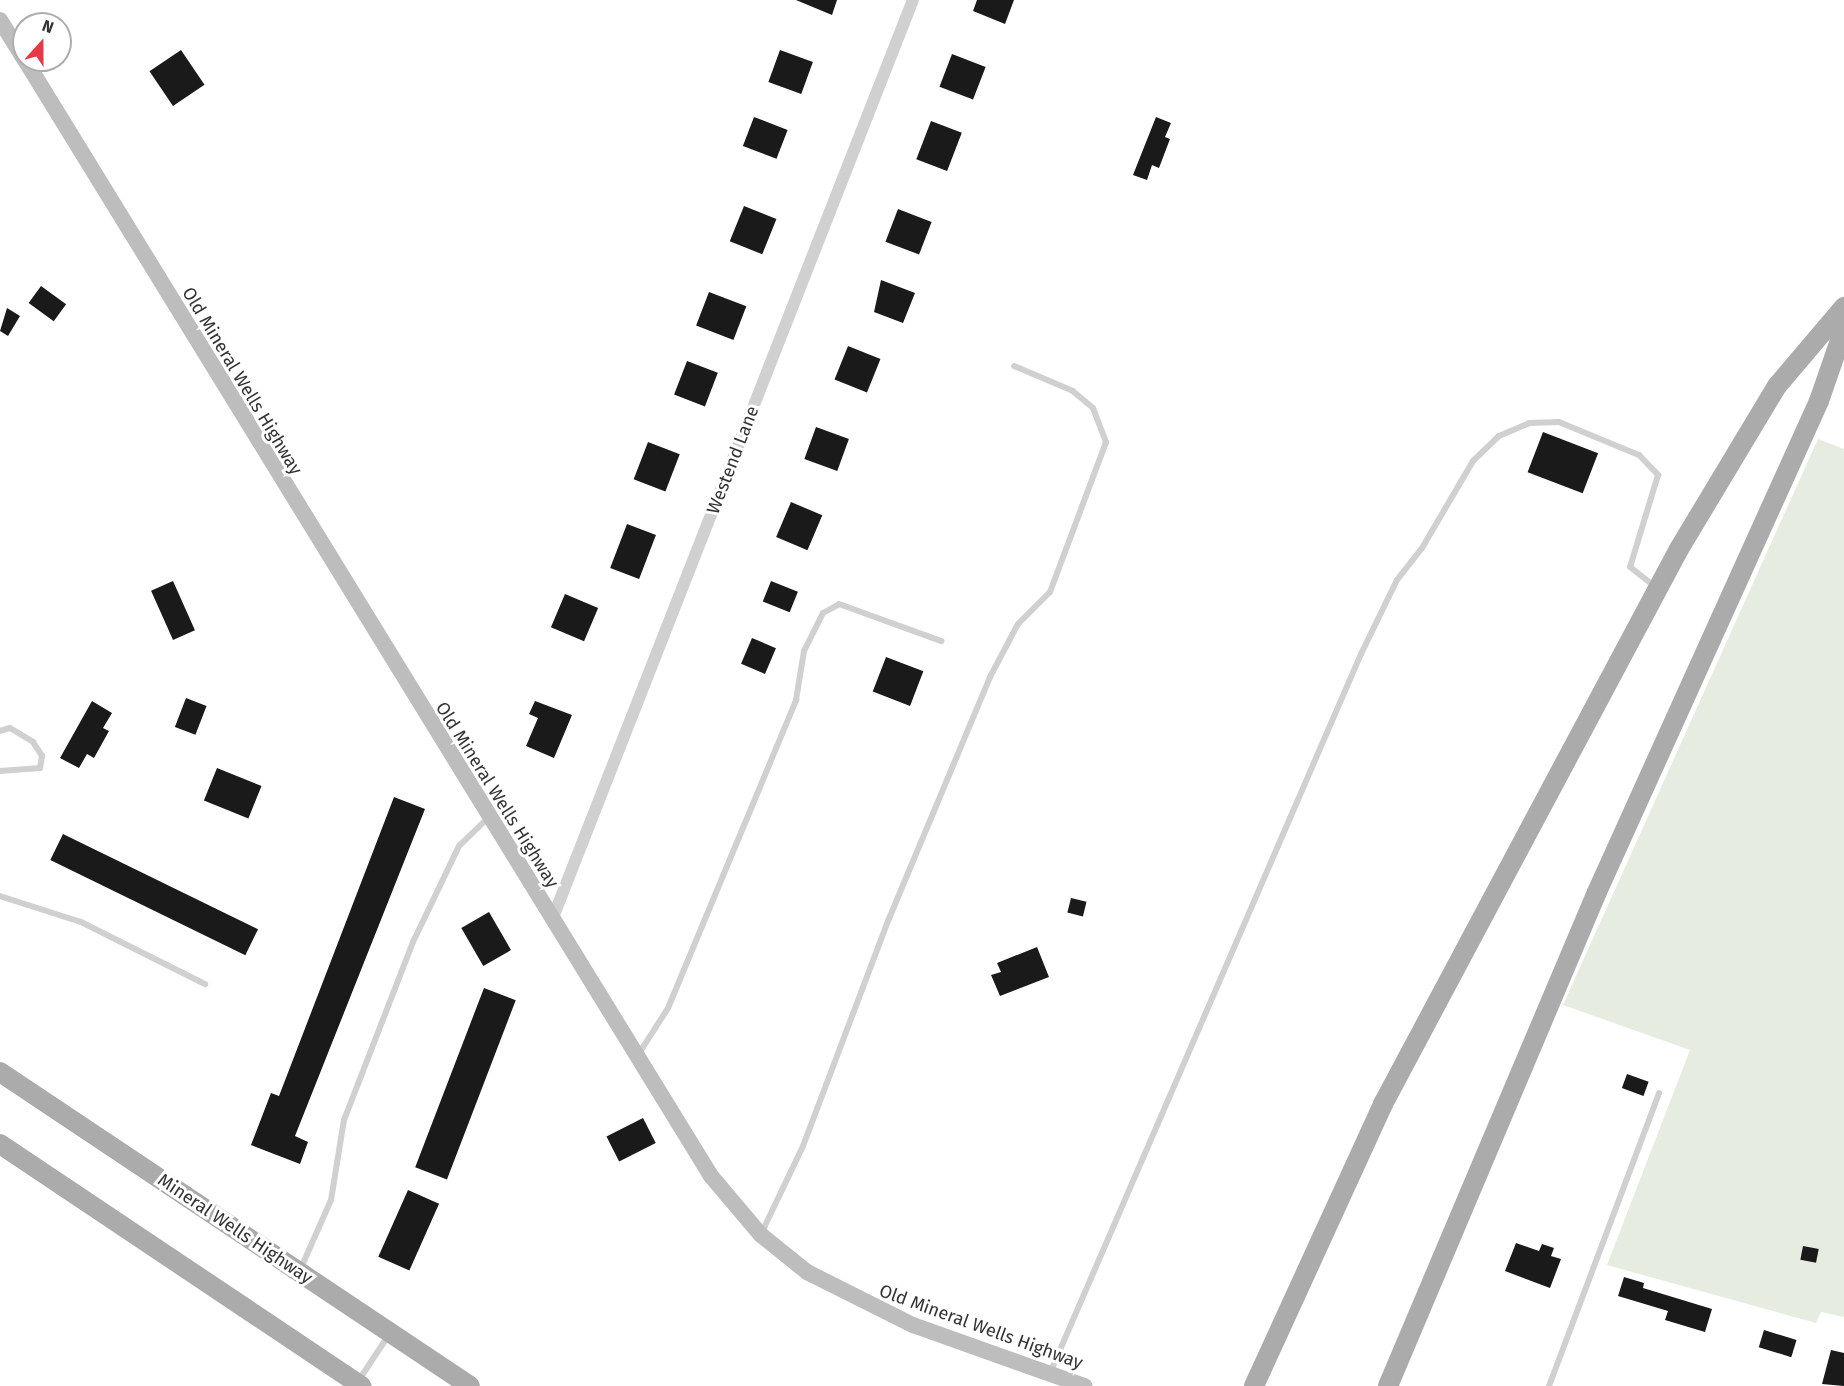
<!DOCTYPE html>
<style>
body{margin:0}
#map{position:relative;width:1844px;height:1386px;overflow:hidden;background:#fff;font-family:"Fira Sans",sans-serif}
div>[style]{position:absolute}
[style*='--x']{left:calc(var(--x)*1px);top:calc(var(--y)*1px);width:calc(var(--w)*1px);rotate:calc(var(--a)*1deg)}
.green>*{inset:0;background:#e6ecdf}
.building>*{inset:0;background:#1a1a1a;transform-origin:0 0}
.lane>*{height:6px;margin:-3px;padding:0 3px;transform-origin:3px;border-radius:3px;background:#d0d0d0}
.street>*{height:12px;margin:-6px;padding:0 6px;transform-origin:6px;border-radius:6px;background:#d0d0d0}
.secondary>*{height:16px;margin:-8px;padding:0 8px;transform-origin:8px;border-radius:8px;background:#bdbdbd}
.primary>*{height:20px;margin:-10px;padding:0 10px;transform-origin:10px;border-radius:10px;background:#ababab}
span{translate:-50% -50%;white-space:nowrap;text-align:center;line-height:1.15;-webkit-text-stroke:6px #fff;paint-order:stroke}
.street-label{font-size:18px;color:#333}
.north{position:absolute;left:12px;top:12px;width:60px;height:60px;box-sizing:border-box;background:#fff;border:2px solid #adadad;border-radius:50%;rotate:21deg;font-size:16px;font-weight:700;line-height:24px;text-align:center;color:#333}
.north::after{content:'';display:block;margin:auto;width:21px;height:27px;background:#e63946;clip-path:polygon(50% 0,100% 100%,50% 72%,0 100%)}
</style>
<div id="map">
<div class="green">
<i style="clip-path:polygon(1818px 439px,1844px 449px,1844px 1317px,1821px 1312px,1816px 1323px,1607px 1265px,1690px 1050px,1563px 1005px)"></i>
</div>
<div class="building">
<i style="clip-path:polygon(796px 0,837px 0,832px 15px)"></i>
<i style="clip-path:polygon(977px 0,1014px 0,1005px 24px,973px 11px)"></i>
<i style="left:181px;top:50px;width:42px;height:38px;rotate:56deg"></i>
<i style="left:780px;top:50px;width:35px;height:34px;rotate:20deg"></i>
<i style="left:952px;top:54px;width:36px;height:35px;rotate:21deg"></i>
<i style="left:754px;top:117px;width:36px;height:31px;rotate:21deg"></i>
<i style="clip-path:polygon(1156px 117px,1171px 123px,1165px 137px,1170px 139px,1159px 168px,1152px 165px,1147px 180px,1133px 175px)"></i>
<i style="left:931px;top:121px;width:33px;height:41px;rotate:21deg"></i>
<i style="left:744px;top:206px;width:35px;height:38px;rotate:22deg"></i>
<i style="left:898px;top:209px;width:36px;height:35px;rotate:21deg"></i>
<i style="clip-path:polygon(881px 280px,915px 293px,903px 323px,874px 312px)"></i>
<i style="left:41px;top:286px;width:31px;height:21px;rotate:36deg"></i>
<i style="left:709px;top:292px;width:40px;height:36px;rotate:21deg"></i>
<i style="clip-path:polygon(7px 308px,20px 316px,8px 336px,0 331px)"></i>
<i style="left:848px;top:346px;width:35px;height:36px;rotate:22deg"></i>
<i style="left:687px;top:361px;width:33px;height:36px;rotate:21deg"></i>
<i style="left:816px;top:427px;width:35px;height:34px;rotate:20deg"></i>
<i style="left:1543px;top:432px;width:59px;height:43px;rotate:21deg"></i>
<i style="left:648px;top:442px;width:34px;height:40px;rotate:21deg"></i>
<i style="left:791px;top:502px;width:34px;height:38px;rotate:23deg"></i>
<i style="left:627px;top:524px;width:31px;height:47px;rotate:21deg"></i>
<i style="left:173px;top:581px;width:54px;height:24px;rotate:66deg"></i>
<i style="left:771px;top:581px;width:29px;height:22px;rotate:22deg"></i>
<i style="left:565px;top:594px;width:36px;height:36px;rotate:23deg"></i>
<i style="left:752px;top:638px;width:26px;height:28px;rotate:23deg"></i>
<i style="left:886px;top:657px;width:40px;height:37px;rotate:21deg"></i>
<i style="left:186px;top:698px;width:22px;height:31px;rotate:21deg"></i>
<i style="clip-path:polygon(92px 701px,112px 713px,103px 728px,109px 731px,94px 758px,87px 754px,79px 768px,60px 758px)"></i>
<i style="clip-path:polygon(535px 701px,572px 715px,554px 758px,526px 746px,538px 718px,529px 714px)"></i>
<i style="left:217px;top:768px;width:48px;height:35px;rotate:22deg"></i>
<i style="clip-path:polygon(394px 797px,425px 809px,295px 1136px,308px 1142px,300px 1164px,251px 1145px,271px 1093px,279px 1096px)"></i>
<i style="left:63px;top:834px;width:217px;height:29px;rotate:26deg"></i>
<i style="left:1071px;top:898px;width:16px;height:15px;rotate:14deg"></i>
<i style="left:489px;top:912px;width:44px;height:32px;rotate:60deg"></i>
<i style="clip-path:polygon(1037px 947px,1049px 977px,1000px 996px,991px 975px,1001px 972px,997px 963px)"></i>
<i style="left:484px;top:988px;width:34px;height:192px;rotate:21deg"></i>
<i style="left:1627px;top:1074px;width:23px;height:15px;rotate:20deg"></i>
<i style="left:643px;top:1118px;width:28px;height:41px;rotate:63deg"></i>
<i style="left:408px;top:1190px;width:34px;height:73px;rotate:24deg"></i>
<i style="clip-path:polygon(1516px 1243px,1539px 1251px,1542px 1244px,1554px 1248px,1551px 1256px,1561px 1259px,1550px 1288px,1505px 1271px)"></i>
<i style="left:1803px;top:1246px;width:16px;height:14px;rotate:11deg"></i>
<i style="clip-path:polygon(1624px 1277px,1644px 1283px,1643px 1288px,1712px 1309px,1705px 1332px,1665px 1320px,1668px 1311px,1618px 1296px)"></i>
<i style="left:1764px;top:1330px;width:34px;height:18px;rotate:17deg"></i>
<i style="clip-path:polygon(1831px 1350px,1844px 1353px,1844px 1386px,1822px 1384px)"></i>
</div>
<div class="lane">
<i style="--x:0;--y:731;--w:10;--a:-17"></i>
<i style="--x:10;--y:728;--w:27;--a:31"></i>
<i style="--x:33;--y:742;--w:17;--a:57"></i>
<i style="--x:42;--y:756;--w:12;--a:99"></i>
<i style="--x:40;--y:768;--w:40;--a:175.7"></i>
<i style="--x:0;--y:896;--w:85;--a:17.8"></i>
<i style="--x:81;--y:922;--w:139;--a:26.6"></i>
<i style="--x:638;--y:1055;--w:56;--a:-57.4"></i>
<i style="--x:668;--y:1008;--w:334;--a:-67.4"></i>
<i style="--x:796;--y:700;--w:50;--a:-80.7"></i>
<i style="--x:804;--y:651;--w:42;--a:-63.4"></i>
<i style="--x:823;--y:613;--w:18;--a:-29"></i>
<i style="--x:839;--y:604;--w:109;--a:19.9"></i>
<i style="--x:762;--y:1232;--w:95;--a:-64.5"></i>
<i style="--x:803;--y:1146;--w:241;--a:-69.3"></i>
<i style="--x:888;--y:921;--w:264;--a:-67.3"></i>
<i style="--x:990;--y:677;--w:60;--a:-62.2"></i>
<i style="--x:1018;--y:624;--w:45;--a:-45"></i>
<i style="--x:1050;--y:592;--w:160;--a:-69.5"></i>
<i style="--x:1106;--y:442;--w:36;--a:-111"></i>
<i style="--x:1093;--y:408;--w:26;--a:-140"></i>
<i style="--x:1073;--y:391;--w:64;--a:-157"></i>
<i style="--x:301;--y:1268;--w:74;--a:-66.2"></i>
<i style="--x:331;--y:1200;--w:81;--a:-80.8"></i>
<i style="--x:344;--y:1120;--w:191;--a:-68.8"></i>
<i style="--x:413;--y:942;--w:106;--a:-64.4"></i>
<i style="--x:459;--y:846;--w:40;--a:-44"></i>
<i style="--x:1050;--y:1373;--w:783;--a:-66.61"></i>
<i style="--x:1361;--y:654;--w:82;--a:-64.1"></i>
<i style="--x:1397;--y:580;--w:41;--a:-52"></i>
<i style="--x:1422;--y:548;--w:101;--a:-59.6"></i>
<i style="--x:1473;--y:461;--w:36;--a:-44"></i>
<i style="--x:1499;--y:436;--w:33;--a:-23"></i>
<i style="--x:1529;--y:423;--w:30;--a:-2"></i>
<i style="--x:1559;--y:422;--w:87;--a:22.4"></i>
<i style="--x:1639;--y:455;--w:28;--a:46"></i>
<i style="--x:1658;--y:475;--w:96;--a:106.9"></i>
<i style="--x:1630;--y:567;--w:33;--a:38"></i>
<i style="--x:359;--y:1380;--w:53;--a:-56.6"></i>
<i style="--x:1549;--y:1386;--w:313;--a:-69.4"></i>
</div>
<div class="street">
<i style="--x:552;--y:920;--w:988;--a:-68.58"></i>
</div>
<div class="secondary">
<i style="--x:0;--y:20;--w:46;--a:58.4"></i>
<i style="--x:25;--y:60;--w:1310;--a:58.42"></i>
<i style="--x:711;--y:1176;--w:77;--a:49.7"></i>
<i style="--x:761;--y:1235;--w:59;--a:38.8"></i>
<i style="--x:807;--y:1272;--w:119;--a:26.6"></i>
<i style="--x:913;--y:1325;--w:182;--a:19.6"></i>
</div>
<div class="primary">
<i style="--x:0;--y:1072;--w:565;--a:33.75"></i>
<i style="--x:0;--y:1144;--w:435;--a:33.8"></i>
<i style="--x:1254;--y:1386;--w:310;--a:-65.4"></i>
<i style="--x:1383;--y:1104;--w:629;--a:-61.93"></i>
<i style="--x:1679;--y:549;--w:190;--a:-59"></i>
<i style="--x:1777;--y:386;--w:104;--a:-49.7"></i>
<i style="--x:1388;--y:1386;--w:536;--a:-67.07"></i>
<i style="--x:1597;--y:892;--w:539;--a:-65.67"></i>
<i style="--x:1819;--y:401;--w:76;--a:-70.9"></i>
</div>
<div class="street-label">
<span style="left:242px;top:381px;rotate:59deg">Old Mineral Wells Highway</span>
<span style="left:733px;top:460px;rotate:-69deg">Westend Lane</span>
<span style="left:497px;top:795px;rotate:58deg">Old Mineral Wells Highway</span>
<span style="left:235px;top:1229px;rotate:34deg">Mineral Wells Highway</span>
<span style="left:981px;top:1327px;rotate:20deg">Old Mineral Wells Highway</span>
</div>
<div class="north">N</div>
</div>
